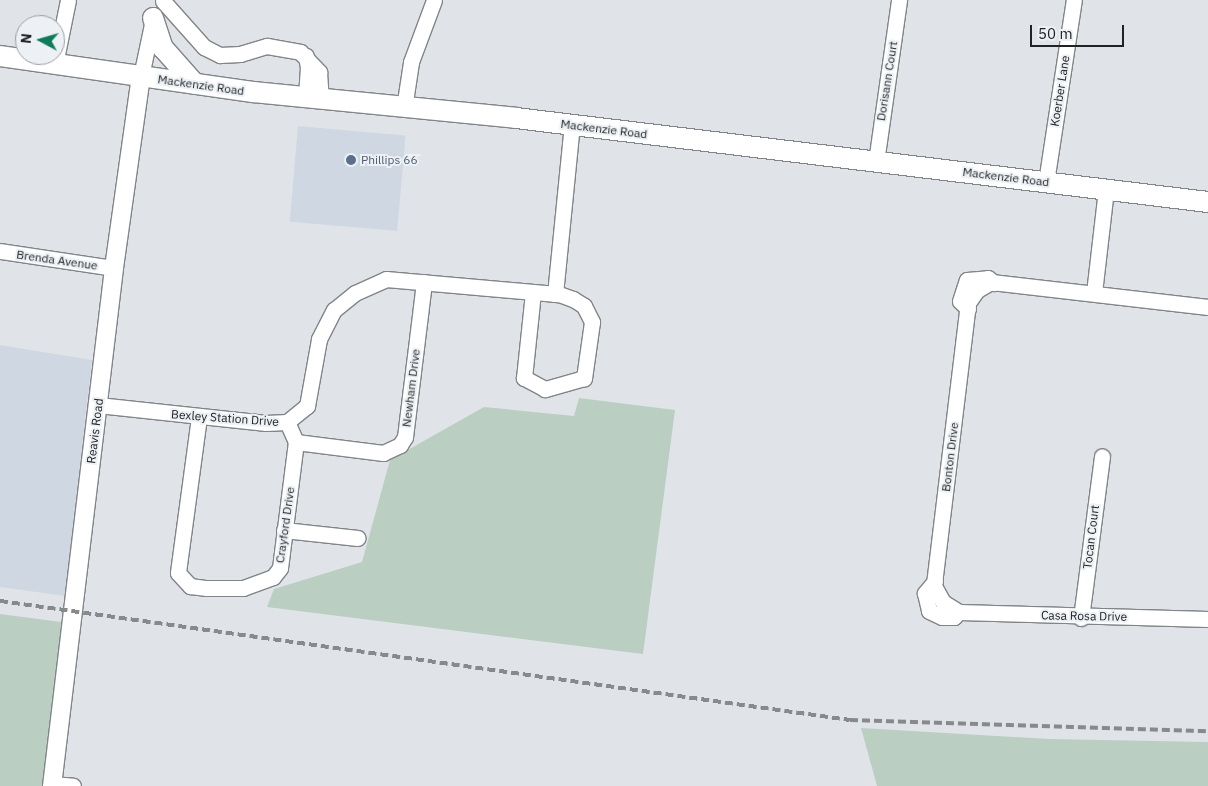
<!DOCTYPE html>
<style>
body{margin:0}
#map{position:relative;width:1208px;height:786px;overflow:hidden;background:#e0e4e8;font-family:"IBM Plex Sans",sans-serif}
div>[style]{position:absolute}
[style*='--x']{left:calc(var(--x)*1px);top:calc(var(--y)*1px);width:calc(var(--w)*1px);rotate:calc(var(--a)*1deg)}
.built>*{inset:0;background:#cfd8e2;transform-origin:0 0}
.green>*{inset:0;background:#bacec2}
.roads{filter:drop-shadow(1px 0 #818588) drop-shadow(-1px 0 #818588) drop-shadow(0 1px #818588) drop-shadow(0 -1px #818588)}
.minor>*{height:15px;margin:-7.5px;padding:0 7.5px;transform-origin:7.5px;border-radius:7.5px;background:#fff}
.tertiary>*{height:18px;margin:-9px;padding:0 9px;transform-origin:9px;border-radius:9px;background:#fff}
.secondary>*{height:20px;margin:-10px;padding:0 10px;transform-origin:10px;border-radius:10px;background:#fff}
.rail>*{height:4px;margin-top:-2px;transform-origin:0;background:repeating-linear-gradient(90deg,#878a8c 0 8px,transparent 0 12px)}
.dots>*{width:14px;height:14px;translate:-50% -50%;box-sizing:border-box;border:2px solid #edf1f5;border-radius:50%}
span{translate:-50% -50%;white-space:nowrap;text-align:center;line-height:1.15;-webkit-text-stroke:4px #edf1f5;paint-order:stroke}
.street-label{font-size:12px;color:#202223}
.service-label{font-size:12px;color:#4e5e75}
.left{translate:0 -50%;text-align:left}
.north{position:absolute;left:15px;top:15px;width:50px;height:50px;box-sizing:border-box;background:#edf1f5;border:1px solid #9b9ea1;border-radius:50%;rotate:276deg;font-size:14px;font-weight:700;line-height:20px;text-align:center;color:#202223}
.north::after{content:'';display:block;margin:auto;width:18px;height:22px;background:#0d7d59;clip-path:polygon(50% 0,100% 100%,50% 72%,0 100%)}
.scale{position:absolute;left:1030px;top:25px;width:94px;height:22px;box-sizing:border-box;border:2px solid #202223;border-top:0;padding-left:6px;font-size:15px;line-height:18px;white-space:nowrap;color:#202223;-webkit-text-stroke:4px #edf1f5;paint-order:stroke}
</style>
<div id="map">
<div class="built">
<i style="left:298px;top:126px;width:108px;height:96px;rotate:5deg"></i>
<i style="clip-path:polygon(0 345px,92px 360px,65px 596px,0 587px)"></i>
</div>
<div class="green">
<i style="clip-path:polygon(579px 398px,675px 410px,643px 654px,267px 607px,274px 589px,362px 562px,390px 460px,484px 407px,574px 416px)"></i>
<i style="clip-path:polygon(0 614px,61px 622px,62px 646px,44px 786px,0 786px)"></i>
<i style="clip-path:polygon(861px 728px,1050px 739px,1208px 742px,1208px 786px,877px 786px)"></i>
</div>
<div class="roads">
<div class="minor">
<i style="--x:163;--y:1;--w:62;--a:48.3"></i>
<i style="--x:204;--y:47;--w:18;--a:27"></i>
<i style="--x:220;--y:55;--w:20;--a:-3"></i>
<i style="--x:240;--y:54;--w:28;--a:-17"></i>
<i style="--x:267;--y:46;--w:34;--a:10"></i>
<i style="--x:300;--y:52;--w:28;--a:46"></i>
<i style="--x:319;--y:72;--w:28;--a:86"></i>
<i style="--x:306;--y:56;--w:11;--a:80"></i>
<i style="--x:308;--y:67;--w:31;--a:94"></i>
<i style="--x:55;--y:64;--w:65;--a:-78.5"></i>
<i style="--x:141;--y:76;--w:62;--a:-78"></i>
<i style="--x:404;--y:108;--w:47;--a:-81.3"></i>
<i style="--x:411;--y:62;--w:66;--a:-69.6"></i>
<i style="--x:876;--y:162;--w:164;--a:-81.9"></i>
<i style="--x:1046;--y:182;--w:184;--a:-81.3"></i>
<i style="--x:0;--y:251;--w:115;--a:8.5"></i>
<i style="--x:1094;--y:293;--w:105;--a:-83.4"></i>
<i style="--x:555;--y:294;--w:170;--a:-84.3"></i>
<i style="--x:1208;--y:307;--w:218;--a:-173.4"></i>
<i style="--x:991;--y:282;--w:16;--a:150"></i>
<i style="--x:977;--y:290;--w:16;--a:125"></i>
<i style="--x:968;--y:303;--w:285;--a:96.9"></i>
<i style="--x:934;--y:586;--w:18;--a:61"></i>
<i style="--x:943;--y:602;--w:19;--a:32"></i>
<i style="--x:959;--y:612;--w:249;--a:1.6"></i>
<i style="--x:968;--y:309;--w:11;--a:-135"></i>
<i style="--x:960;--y:301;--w:22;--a:-72"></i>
<i style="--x:967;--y:280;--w:21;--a:-5"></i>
<i style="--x:988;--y:278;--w:8;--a:40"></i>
<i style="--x:98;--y:405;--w:169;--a:6.1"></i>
<i style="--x:266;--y:423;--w:21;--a:-3"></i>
<i style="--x:287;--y:422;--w:26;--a:-39"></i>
<i style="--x:307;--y:406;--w:68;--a:-79.8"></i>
<i style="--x:319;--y:339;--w:33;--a:-63"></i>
<i style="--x:334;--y:310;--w:27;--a:-39"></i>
<i style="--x:355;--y:293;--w:34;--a:-24"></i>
<i style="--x:386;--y:279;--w:174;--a:5"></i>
<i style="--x:559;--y:294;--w:15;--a:20"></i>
<i style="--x:573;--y:299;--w:13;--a:32"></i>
<i style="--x:584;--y:306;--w:18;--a:63"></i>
<i style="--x:592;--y:322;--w:57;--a:98.1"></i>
<i style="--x:584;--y:378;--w:41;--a:164.2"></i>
<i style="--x:545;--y:389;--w:24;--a:-152"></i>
<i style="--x:524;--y:378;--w:86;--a:-84"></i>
<i style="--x:199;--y:417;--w:157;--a:97.7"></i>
<i style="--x:178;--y:573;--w:18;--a:47"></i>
<i style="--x:190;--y:586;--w:17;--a:7"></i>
<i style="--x:207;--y:588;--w:36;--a:0"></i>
<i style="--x:243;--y:588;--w:32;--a:-20"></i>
<i style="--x:273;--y:577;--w:11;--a:-52"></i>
<i style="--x:280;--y:568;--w:127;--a:-82.8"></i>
<i style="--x:296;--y:442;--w:22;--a:-114"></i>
<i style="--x:296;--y:442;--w:88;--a:7.2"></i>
<i style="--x:383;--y:453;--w:19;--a:-25"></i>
<i style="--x:400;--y:445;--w:9;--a:-58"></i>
<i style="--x:405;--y:437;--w:156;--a:-83"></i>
<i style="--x:284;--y:530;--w:74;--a:6.2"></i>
<i style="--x:935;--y:581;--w:16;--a:130"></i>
<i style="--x:925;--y:593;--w:18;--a:77"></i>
<i style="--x:929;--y:611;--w:14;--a:25"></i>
<i style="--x:942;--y:617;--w:12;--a:0"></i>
<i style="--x:954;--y:617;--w:7;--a:-45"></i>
<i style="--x:1081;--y:618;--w:163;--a:-82.6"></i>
<i style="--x:52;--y:784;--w:21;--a:5"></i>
</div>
<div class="tertiary">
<i style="--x:52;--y:786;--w:522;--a:-83.17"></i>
<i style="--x:114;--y:268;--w:194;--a:-82"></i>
</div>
<div class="secondary">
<i style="--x:153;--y:18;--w:32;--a:72"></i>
<i style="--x:163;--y:48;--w:48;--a:48.4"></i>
<i style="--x:0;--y:56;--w:256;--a:8.1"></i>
<i style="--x:253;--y:92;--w:264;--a:5.6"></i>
<i style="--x:516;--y:118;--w:697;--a:6.92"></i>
</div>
</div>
<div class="rail">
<i style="--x:0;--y:601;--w:858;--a:7.97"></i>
<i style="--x:850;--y:720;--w:358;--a:1.8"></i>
</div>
<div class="dots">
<i style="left:351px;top:160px;background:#5c6f8a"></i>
</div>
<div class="street-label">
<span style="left:887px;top:81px;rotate:-81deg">Dorisann Court</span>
<span style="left:201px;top:85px;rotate:8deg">Mackenzie Road</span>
<span style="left:1060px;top:91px;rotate:-81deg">Koerber Lane</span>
<span style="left:604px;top:129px;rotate:7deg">Mackenzie Road</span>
<span style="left:1006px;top:177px;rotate:7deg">Mackenzie Road</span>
<span style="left:57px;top:260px;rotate:8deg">Brenda Avenue</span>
<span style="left:411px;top:388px;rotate:-83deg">Newham Drive</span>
<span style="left:225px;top:418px;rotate:4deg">Bexley Station Drive</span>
<span style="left:95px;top:431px;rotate:-83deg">Reavis Road</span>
<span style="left:950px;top:457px;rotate:-83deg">Bonton Drive</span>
<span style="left:285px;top:525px;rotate:-82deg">Crayford Drive</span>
<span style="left:1091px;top:537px;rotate:-83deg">Tocan Court</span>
<span style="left:1084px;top:616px;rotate:1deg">Casa Rosa Drive</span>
</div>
<div class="service-label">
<span class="left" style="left:361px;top:160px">Phillips 66</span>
</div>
<div class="north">N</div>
<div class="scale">50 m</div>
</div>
